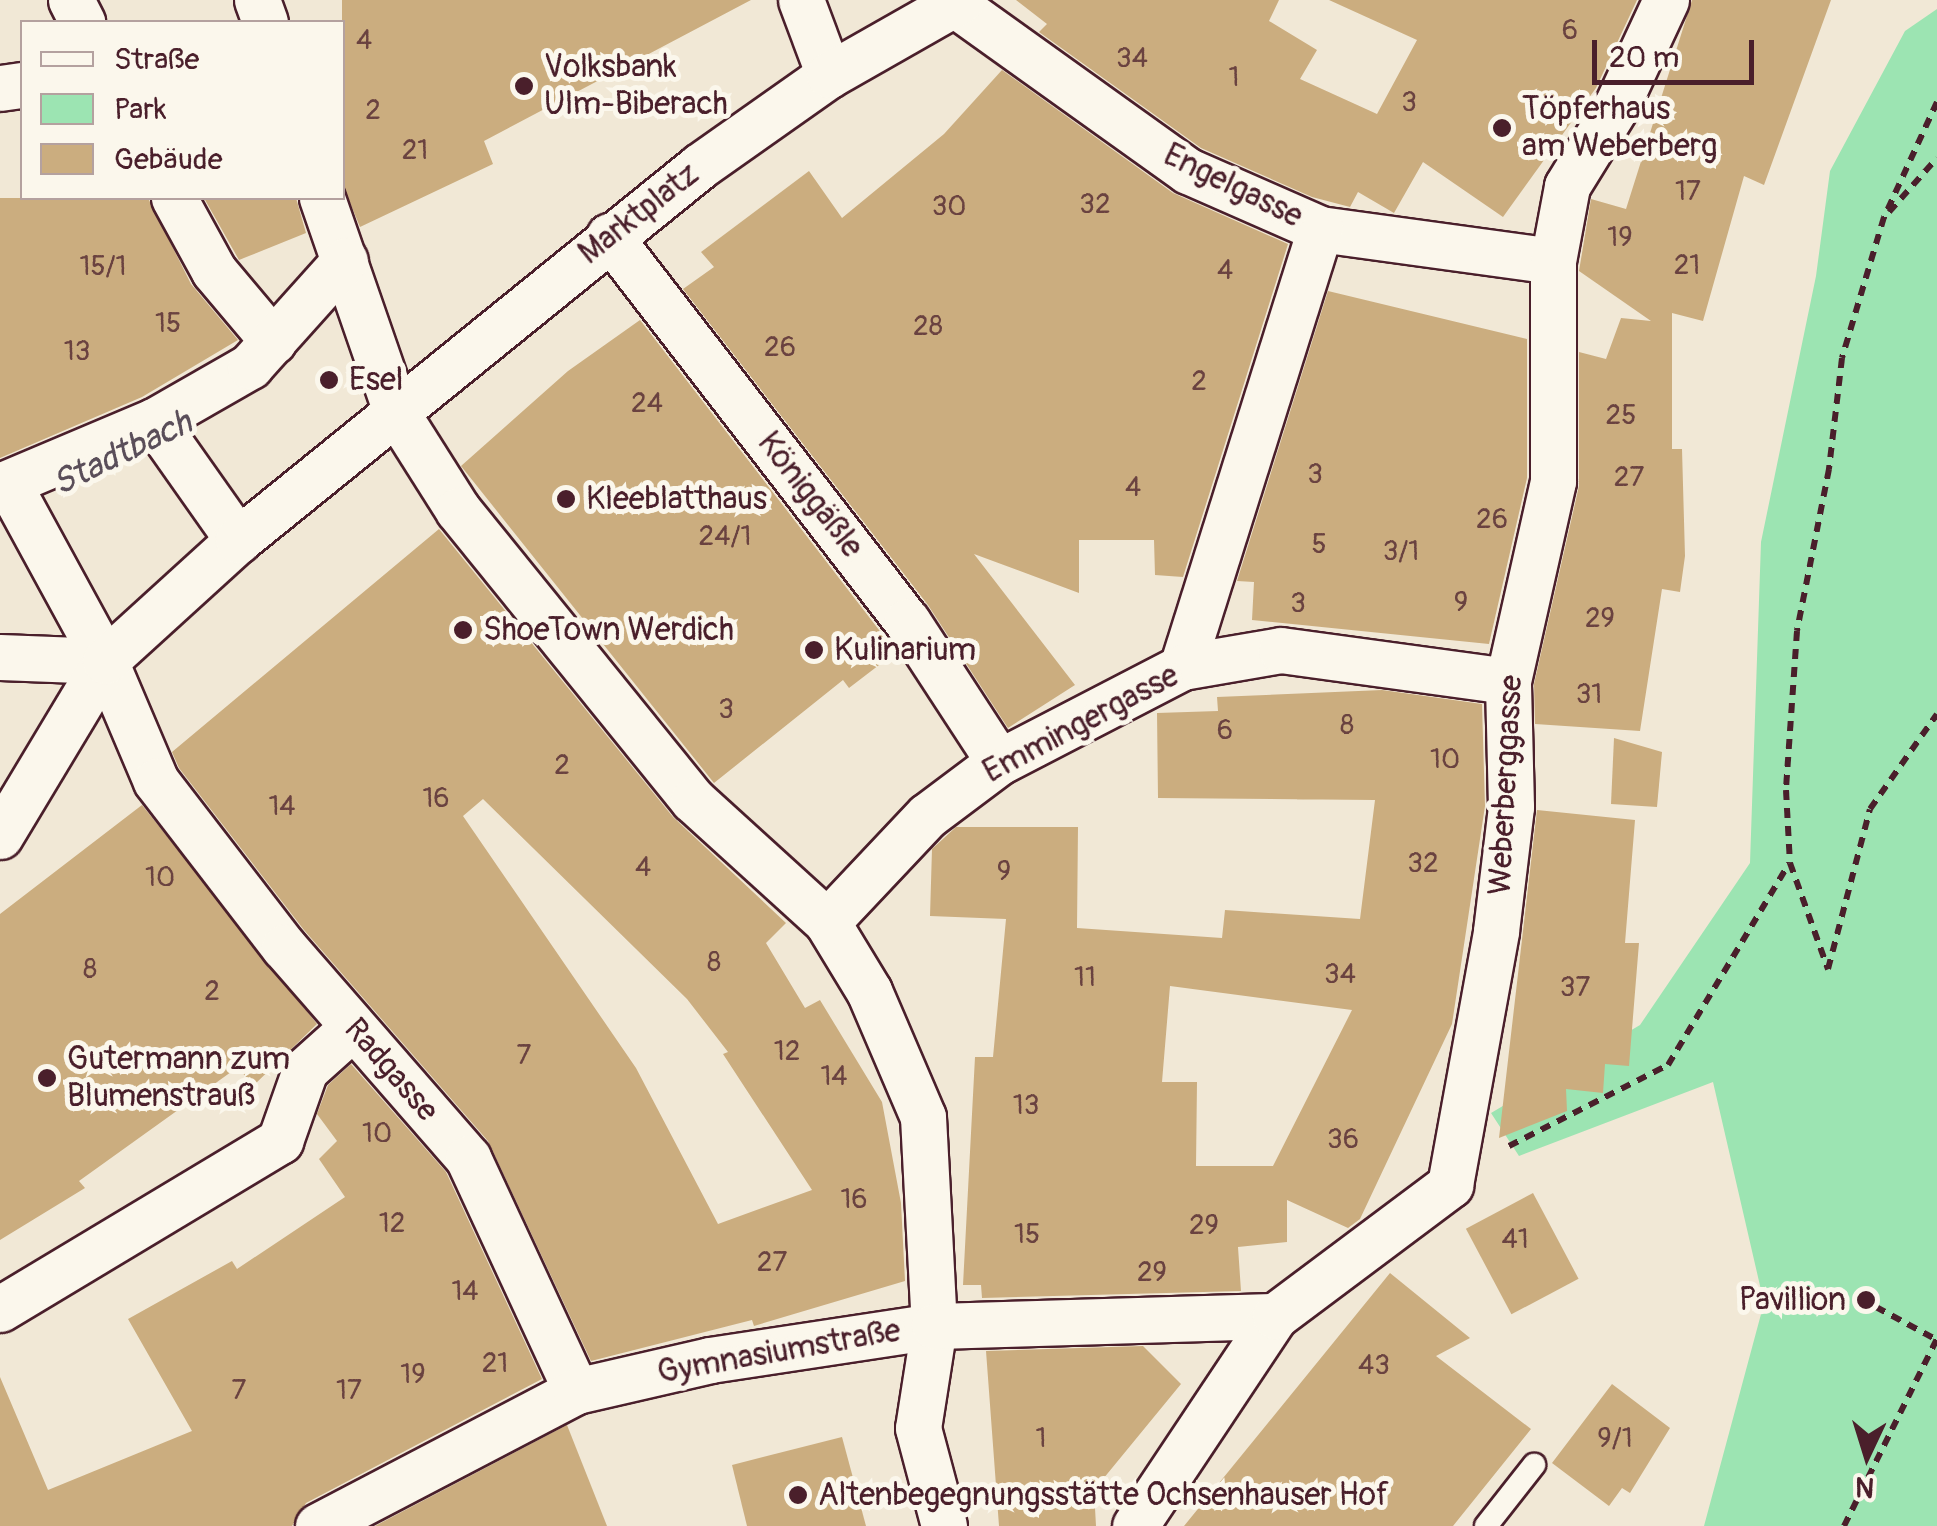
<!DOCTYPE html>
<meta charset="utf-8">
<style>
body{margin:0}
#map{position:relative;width:1937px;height:1526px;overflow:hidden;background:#f1e8d6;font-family:Pangolin,sans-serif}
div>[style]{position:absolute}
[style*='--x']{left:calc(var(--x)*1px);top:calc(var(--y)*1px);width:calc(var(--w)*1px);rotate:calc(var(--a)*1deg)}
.green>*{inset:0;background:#9ce4b2}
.building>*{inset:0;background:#cbad7f;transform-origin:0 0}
.path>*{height:6px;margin-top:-3px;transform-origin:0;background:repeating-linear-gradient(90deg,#4a1f2b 0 10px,transparent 0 18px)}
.roads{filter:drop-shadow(2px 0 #4a1f2b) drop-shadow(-2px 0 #4a1f2b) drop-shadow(0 2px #4a1f2b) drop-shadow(0 -2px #4a1f2b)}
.lane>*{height:22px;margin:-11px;padding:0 11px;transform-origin:11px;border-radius:11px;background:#fbf7ec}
.street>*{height:45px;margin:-22.5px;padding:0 22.5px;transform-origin:22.5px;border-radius:22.5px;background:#fbf7ec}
.dots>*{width:28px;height:28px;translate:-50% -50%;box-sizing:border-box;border:5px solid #fbf7ec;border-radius:50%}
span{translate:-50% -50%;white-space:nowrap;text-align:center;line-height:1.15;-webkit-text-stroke:10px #fbf7ec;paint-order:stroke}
.number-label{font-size:28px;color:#6a4240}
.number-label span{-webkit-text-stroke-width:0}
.poi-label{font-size:32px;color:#4a1f2b}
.left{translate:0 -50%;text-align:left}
.right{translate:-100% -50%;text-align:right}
.street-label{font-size:32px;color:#4a1f2b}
.water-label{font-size:35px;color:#5a4e59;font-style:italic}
.legend{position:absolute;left:20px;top:20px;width:325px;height:180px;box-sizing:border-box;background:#fbf7ec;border:2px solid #b4a19f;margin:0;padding:12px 18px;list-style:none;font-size:30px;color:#4a1f2b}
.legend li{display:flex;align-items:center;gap:20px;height:50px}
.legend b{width:50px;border:2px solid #b4a19f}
.north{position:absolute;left:1817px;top:1406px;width:100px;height:100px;-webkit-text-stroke:8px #fbf7ec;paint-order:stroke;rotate:184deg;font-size:28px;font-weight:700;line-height:40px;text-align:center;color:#4a1f2b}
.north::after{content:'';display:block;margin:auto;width:35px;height:45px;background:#4a1f2b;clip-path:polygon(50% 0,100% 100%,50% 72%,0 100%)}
.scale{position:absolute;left:1592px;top:40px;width:162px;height:45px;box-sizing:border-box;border:5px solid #4a1f2b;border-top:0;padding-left:12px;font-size:30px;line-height:35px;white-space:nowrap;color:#4a1f2b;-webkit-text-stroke:8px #fbf7ec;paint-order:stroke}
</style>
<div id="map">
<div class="green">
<i style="clip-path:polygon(1937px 9px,1937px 1526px,1704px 1526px,1764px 1303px,1713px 1082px,1519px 1156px,1491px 1113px,1640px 1025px,1750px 863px,1761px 542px,1816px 276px,1830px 171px,1905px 31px)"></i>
</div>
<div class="building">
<i style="clip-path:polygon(342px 0,751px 0,484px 141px,493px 164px,360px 227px,342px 183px)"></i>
<i style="clip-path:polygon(1016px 0,1279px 0,1269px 21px,1317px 50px,1300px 79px,1377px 114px,1417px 40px,1329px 0,1637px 0,1596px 88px,1503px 217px,1423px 162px,1394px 213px,1358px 192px,1350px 207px,1312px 197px,1201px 148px,1039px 32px,1047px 24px)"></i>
<i style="clip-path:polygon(1692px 0,1831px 0,1764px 185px,1744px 176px,1703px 321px,1672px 313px,1672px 449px,1682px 449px,1685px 556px,1680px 592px,1662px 589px,1640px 731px,1535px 724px,1534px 684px,1579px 486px,1579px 352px,1606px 359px,1621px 318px,1651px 321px,1579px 271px,1591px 199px,1626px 209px)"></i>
<i style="clip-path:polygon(1002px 70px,1173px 193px,1288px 244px,1183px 577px,1155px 575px,1154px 540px,1079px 540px,1079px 593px,974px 554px,1075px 685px,1008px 728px,928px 605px,683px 289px,714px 267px,701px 252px,809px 171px,842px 218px,944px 134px)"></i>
<i style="clip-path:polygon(0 198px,148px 198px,191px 284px,238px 340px,142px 397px,0 458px)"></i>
<i style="clip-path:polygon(204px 198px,296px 198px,306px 233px,239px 260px)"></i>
<i style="clip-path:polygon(1328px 291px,1527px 339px,1527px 478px,1489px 644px,1252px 620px,1254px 582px,1237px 581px)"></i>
<i style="clip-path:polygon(640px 320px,896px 652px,849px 688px,843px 680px,714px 783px,461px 466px,568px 371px)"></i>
<i style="clip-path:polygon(evenodd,439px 529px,673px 817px,786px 923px,766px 943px,805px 1008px,820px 1000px,882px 1102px,901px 1203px,905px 1281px,754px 1326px,752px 1320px,591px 1361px,488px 1141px,304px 930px,179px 768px,172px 752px,439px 529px,483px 799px,687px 999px,728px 1052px,723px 1054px,812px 1190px,718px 1224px,636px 1068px,463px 816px,483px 799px)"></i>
<i style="clip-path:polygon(evenodd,1382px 690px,1482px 704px,1485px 806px,1452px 1024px,1360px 1219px,1348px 1228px,1287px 1200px,1287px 1242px,1238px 1247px,1241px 1291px,982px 1298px,981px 1285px,963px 1285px,975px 1057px,993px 1057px,1006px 919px,930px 916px,932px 849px,956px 827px,1078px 827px,1077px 928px,1222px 938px,1225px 910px,1360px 919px,1375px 800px,1158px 798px,1157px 713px,1218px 711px,1217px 697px,1382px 690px,1170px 986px,1352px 1010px,1273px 1166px,1196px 1166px,1197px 1082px,1162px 1082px,1170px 986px)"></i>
<i style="clip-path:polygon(1614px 738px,1662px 752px,1657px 807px,1611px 804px)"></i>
<i style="clip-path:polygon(142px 805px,317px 1024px,253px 1086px,238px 1067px,79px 1181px,85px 1188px,0 1240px,0 914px)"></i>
<i style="clip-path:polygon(1537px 810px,1635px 820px,1625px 943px,1639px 943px,1629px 1066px,1605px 1064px,1603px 1093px,1566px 1089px,1567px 1111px,1499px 1138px)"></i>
<i style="clip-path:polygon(351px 1064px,446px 1172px,542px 1379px,306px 1503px,292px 1526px,0 1526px,0 1377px,48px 1490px,192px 1431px,128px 1319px,232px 1261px,237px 1269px,345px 1197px,319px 1159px,337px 1141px,317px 1114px,328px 1085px)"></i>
<i style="left:1533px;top:1193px;width:97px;height:76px;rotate:62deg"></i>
<i style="clip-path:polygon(1390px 1273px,1470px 1338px,1436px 1356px,1531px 1429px,1453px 1526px,1184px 1526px)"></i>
<i style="clip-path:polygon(1143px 1346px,1181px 1384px,1094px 1490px,1096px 1526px,999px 1526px,986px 1351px)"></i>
<i style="clip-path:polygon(1612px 1384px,1670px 1428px,1630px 1493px,1622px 1488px,1609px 1506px,1552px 1463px)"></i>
<i style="clip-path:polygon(567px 1425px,607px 1526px,375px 1526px)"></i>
<i style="clip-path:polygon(842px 1437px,866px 1526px,747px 1526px,732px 1465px)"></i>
</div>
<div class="path">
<i style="--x:1937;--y:102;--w:127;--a:114.7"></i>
<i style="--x:1884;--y:217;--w:147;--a:106.6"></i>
<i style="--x:1842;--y:358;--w:112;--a:96.7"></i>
<i style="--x:1829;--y:469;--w:165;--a:101.2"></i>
<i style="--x:1797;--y:631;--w:159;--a:94"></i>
<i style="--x:1786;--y:790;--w:73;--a:86.9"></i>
<i style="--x:1790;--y:863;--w:113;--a:70.3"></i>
<i style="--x:1828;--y:969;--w:165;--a:-75.3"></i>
<i style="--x:1870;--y:809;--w:116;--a:-54.8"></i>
<i style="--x:1889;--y:212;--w:72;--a:-48.4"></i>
<i style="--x:1509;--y:1146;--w:178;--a:-27"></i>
<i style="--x:1668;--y:1065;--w:235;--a:-59"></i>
<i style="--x:1876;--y:1307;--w:69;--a:28.4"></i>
<i style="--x:1844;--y:1526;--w:209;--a:-63.6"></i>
</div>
<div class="roads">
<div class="lane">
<i style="--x:1486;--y:1526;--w:78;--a:-51.8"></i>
</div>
<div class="street">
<i style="--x:71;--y:0;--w:25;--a:63"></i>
<i style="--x:257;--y:0;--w:23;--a:70"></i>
<i style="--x:801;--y:0;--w:80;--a:69.5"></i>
<i style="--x:956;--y:5;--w:285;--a:35.6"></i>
<i style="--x:1188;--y:171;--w:144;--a:23.7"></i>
<i style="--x:1320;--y:229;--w:235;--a:7.8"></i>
<i style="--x:0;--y:88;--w:22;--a:-8"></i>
<i style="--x:174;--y:198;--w:83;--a:61.3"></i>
<i style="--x:214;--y:271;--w:92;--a:49.9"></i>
<i style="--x:322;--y:198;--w:226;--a:70.9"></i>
<i style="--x:396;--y:412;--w:116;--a:57.7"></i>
<i style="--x:458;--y:510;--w:373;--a:51"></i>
<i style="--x:693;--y:800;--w:181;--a:42.3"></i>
<i style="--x:827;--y:922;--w:81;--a:58.7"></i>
<i style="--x:869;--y:991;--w:137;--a:66.8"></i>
<i style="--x:923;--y:1117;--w:209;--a:87"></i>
<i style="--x:934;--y:1326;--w:103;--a:98.9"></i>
<i style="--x:918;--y:1428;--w:101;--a:75.1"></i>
<i style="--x:609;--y:236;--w:487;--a:52.3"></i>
<i style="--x:907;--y:621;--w:168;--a:56.9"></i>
<i style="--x:154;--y:421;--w:146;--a:54.8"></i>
<i style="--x:8;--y:483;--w:203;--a:61.4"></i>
<i style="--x:105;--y:661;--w:130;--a:67"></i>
<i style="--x:156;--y:781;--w:210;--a:52.4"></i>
<i style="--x:284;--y:947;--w:280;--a:48.9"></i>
<i style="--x:468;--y:1158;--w:257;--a:65.1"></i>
<i style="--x:0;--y:486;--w:167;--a:-22.9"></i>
<i style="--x:154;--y:421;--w:111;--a:-29.8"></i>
<i style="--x:250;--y:366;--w:142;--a:-48.1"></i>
<i style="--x:0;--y:657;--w:105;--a:2.2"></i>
<i style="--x:1182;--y:667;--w:459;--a:-72.5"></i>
<i style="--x:0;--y:836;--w:204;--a:-59"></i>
<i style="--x:105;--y:661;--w:180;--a:-42.3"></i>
<i style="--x:238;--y:540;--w:594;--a:-38.99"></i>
<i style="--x:700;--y:166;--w:158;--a:-35.2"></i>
<i style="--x:829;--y:75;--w:152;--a:-29.6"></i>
<i style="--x:827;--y:922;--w:146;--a:-46.7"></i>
<i style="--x:927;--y:816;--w:90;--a:-36.9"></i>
<i style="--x:999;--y:762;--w:206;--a:-27.4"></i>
<i style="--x:1182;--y:667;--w:100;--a:-9.7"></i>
<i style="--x:1281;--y:650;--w:229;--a:7.8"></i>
<i style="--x:0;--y:1309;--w:327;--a:-31"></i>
<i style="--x:280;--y:1141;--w:75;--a:-70.6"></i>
<i style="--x:305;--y:1070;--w:64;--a:-41.9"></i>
<i style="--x:318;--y:1526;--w:291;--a:-27.6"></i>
<i style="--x:576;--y:1391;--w:138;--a:-13"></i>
<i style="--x:710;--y:1360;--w:227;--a:-8.6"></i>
<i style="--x:934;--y:1326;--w:341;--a:-1.7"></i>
<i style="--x:1135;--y:1526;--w:252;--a:-56.3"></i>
<i style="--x:1275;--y:1316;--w:219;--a:-36.8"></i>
<i style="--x:1450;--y:1185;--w:258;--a:-79.7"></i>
<i style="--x:1496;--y:931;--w:125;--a:-83.1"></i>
<i style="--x:1511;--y:807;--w:126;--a:-91.4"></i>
<i style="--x:1508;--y:681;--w:205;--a:-77.3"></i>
<i style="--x:1553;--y:481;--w:220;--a:-90"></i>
<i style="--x:1553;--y:261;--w:76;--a:-79.4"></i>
<i style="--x:1567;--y:186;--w:95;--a:-58.3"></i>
<i style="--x:1617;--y:105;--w:116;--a:-65"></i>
</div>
</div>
<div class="dots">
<i style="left:524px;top:86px;background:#4a1f2b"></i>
<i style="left:1502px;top:128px;background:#4a1f2b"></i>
<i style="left:329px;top:380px;background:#4a1f2b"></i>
<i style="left:566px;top:499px;background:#4a1f2b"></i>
<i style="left:463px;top:630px;background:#4a1f2b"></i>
<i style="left:814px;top:650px;background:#4a1f2b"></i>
<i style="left:47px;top:1078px;background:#4a1f2b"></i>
<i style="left:1866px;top:1300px;background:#4a1f2b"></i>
<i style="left:798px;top:1495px;background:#4a1f2b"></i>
</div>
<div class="number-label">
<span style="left:1570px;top:31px">6</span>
<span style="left:364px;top:41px">4</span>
<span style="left:1132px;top:59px">34</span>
<span style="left:1234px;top:78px">1</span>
<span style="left:1409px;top:103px">3</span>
<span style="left:373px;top:111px">2</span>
<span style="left:415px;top:151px">21</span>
<span style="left:1688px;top:192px">17</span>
<span style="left:1095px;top:205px">32</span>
<span style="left:949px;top:207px">30</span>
<span style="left:1620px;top:238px">19</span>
<span style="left:1687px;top:266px">21</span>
<span style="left:103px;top:267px">15/1</span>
<span style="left:1225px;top:271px">4</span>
<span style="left:168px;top:324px">15</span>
<span style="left:928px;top:327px">28</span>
<span style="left:780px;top:348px">26</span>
<span style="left:77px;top:352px">13</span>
<span style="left:1199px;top:382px">2</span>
<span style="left:647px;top:404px">24</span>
<span style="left:1621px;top:416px">25</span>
<span style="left:1315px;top:475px">3</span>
<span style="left:1629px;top:478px">27</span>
<span style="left:1133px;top:488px">4</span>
<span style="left:1492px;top:520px">26</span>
<span style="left:725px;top:537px">24/1</span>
<span style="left:1319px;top:545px">5</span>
<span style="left:1401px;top:552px">3/1</span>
<span style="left:1461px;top:603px">9</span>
<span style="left:1298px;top:604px">3</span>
<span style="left:1600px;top:619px">29</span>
<span style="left:1589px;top:695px">31</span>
<span style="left:726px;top:710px">3</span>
<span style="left:1347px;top:726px">8</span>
<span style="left:1225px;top:731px">6</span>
<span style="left:1445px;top:760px">10</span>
<span style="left:562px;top:766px">2</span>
<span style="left:436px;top:799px">16</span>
<span style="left:282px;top:807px">14</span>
<span style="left:1423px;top:864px">32</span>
<span style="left:643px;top:868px">4</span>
<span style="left:1004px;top:872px">9</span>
<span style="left:160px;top:878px">10</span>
<span style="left:714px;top:963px">8</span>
<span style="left:90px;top:970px">8</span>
<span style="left:1340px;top:975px">34</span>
<span style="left:1085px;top:978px">11</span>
<span style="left:1575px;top:988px">37</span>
<span style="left:212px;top:992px">2</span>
<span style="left:787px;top:1052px">12</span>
<span style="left:524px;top:1056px">7</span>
<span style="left:834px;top:1077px">14</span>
<span style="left:1026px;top:1106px">13</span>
<span style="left:377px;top:1134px">10</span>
<span style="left:1343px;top:1140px">36</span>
<span style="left:854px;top:1200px">16</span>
<span style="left:392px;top:1224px">12</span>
<span style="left:1204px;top:1226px">29</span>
<span style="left:1027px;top:1235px">15</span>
<span style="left:1515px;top:1240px">41</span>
<span style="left:772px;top:1263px">27</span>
<span style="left:1152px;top:1273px">29</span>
<span style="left:465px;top:1292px">14</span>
<span style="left:495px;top:1364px">21</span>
<span style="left:1374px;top:1366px">43</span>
<span style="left:413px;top:1375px">19</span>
<span style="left:239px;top:1391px">7</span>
<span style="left:349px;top:1391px">17</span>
<span style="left:1041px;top:1439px">1</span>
<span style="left:1615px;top:1439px">9/1</span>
</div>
<div class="poi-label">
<span class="left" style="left:544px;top:86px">Volksbank<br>Ulm-Biberach</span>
<span class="left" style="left:1522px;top:128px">Töpferhaus<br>am Weberberg</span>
<span class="left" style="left:349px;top:380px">Esel</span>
<span class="left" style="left:586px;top:499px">Kleeblatthaus</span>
<span class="left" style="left:483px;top:630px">ShoeTown Werdich</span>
<span class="left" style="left:834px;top:650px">Kulinarium</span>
<span class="left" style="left:67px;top:1078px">Gutermann zum<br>Blumenstrauß</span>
<span class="right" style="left:1846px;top:1300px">Pavillion</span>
<span class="left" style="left:818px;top:1495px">Altenbegegnungsstätte Ochsenhauser Hof</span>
</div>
<div class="street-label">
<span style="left:1233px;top:186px;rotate:26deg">Engelgasse</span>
<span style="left:639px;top:214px;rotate:-38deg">Marktplatz</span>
<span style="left:810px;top:495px;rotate:52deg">Königgäßle</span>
<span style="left:1081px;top:724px;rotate:-28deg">Emmingergasse</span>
<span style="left:1506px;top:785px;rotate:-87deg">Weberberggasse</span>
<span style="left:391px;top:1070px;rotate:49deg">Radgasse</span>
<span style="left:779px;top:1352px;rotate:-10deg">Gymnasiumstraße</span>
</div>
<div class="water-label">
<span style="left:122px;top:453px;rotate:-26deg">Stadtbach</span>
</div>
<ul class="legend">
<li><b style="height:12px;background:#fbf7ec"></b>Straße</li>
<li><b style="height:28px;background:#9ce4b2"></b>Park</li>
<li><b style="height:28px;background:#cbad7f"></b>Gebäude</li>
</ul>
<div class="north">N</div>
<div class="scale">20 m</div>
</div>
